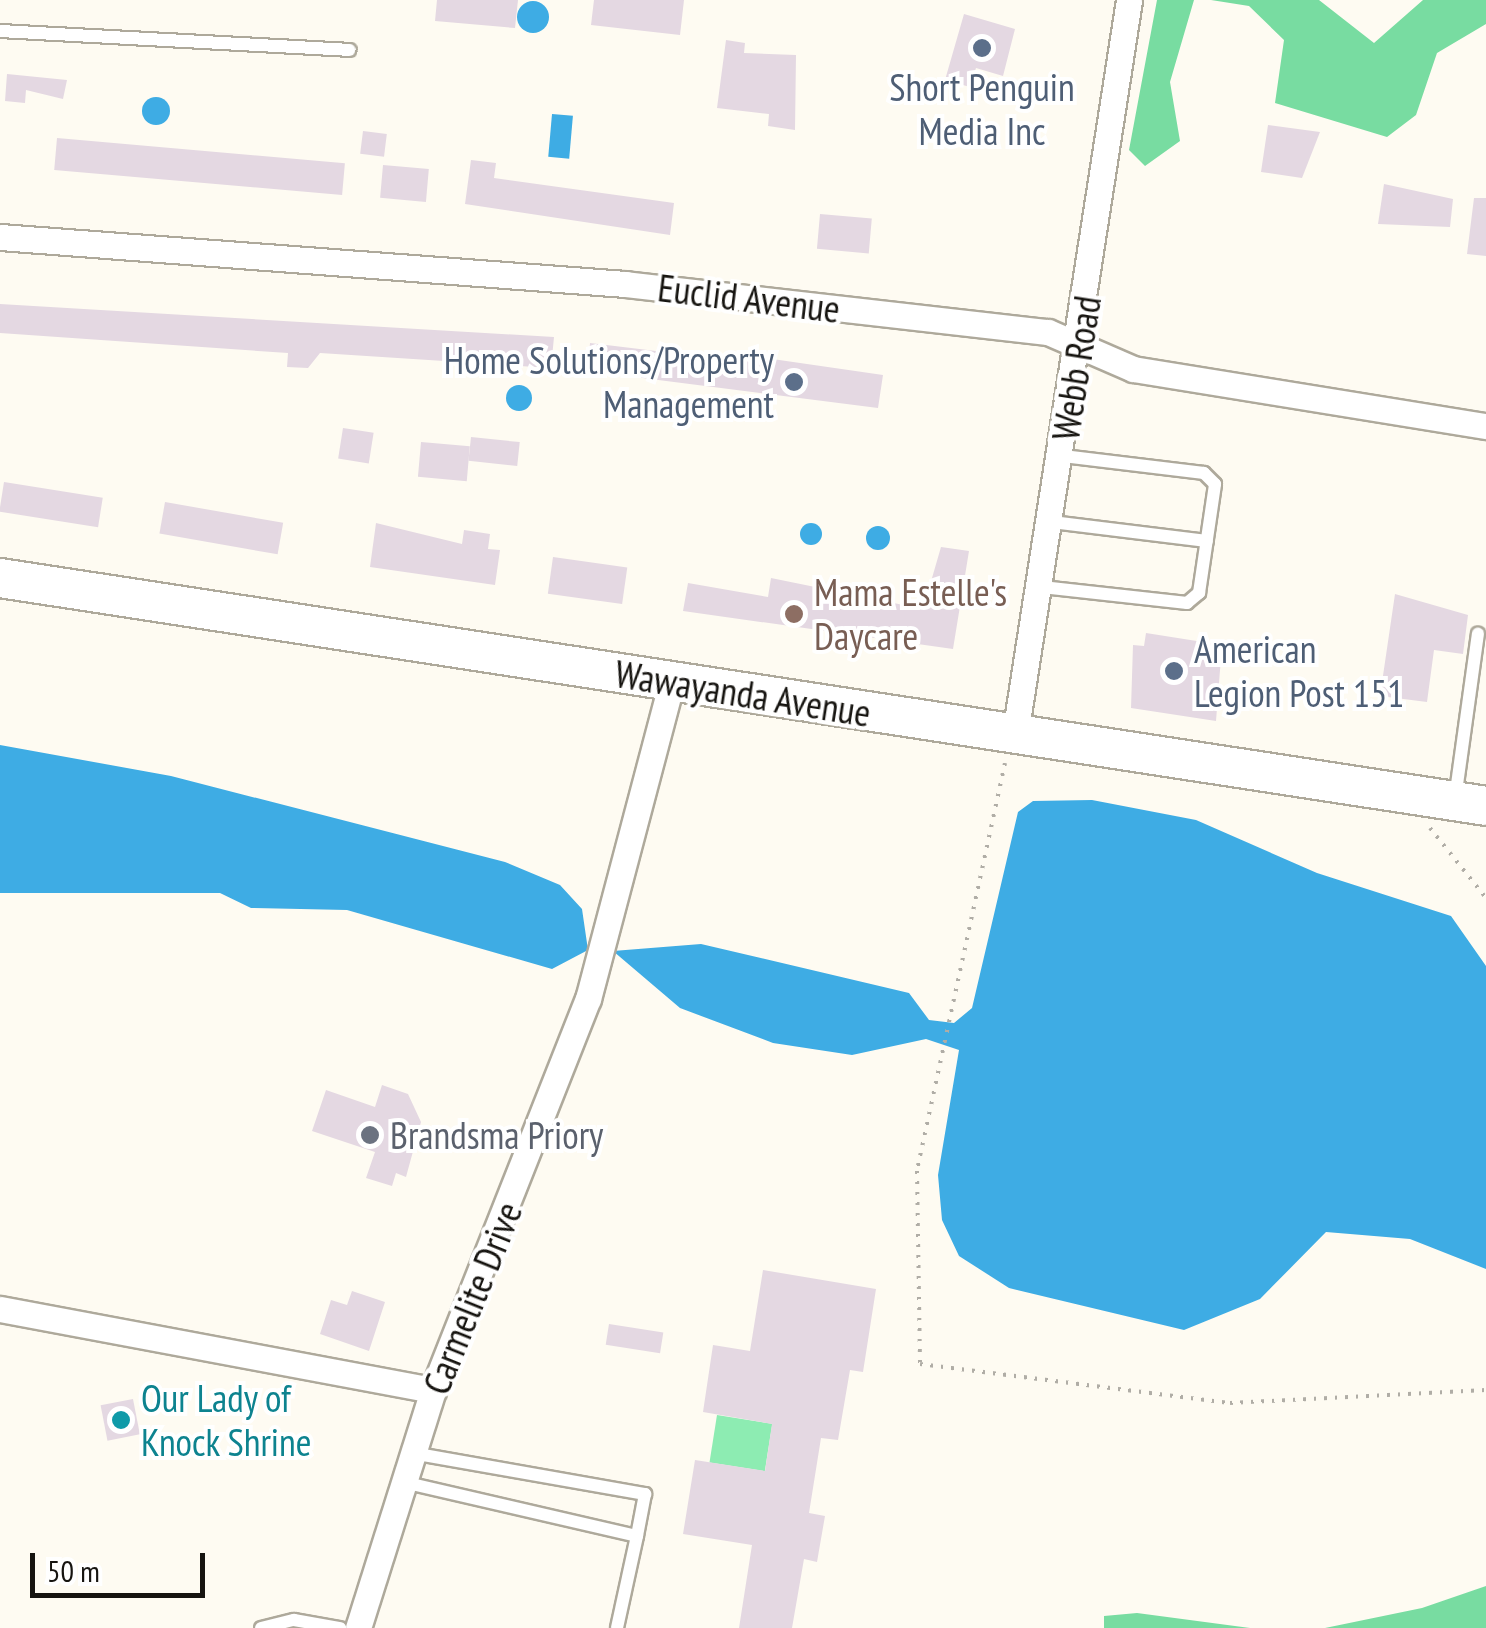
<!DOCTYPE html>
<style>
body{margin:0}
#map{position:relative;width:1486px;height:1628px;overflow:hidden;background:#fefbf2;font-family:"PT Sans Narrow",sans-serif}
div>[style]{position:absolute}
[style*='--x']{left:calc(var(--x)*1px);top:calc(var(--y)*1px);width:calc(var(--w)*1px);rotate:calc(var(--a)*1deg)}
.green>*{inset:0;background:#8decb2;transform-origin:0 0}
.forest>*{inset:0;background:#78dca1}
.water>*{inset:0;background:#3eace4;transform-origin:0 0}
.round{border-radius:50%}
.building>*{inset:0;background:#e4d8e2;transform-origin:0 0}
.path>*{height:4px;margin-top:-2px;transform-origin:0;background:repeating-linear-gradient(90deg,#b0ada6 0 2.5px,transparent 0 10.5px)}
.roads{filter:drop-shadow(2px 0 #aea99b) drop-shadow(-2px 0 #aea99b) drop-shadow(0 2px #aea99b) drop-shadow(0 -2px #aea99b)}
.lane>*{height:12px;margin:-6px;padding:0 6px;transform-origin:6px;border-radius:6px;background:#fff}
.street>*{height:25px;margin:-12.5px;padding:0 12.5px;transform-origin:12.5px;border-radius:12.5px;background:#fff}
.secondary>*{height:38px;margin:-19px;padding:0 19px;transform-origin:19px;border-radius:19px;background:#fff}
.dots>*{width:28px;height:28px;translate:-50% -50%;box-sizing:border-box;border:5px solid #fff;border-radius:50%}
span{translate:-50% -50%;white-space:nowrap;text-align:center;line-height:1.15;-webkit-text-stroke:8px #fff;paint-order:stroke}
.service-label{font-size:38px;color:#4e5e75}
.right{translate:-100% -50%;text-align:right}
.left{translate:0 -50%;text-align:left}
.street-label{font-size:38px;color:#161410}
.education-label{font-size:38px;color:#785e54}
.worship-label{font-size:38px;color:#5b616d}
.culture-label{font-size:38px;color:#0d838f}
.scale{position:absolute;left:30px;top:1553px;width:175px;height:45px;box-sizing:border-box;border:5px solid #161410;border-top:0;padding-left:12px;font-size:30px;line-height:35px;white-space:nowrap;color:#161410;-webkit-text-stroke:8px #fff;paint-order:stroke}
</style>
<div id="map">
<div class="green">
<i style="left:717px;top:1415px;width:56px;height:48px;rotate:9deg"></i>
</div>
<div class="forest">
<i style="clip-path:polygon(1157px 0,1194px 0,1170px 82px,1180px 141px,1145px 166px,1129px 150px)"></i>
<i style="clip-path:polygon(1211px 0,1319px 0,1374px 43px,1423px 0,1486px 0,1486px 24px,1437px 53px,1416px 115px,1387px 137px,1275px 103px,1284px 40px,1249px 6px)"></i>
<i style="clip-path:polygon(1486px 1586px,1486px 1628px,1325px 1628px,1422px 1608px)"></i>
<i style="clip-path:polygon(1137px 1613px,1250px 1628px,1104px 1628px,1104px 1616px)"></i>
</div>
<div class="water">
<i class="round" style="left:517px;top:1px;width:32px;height:32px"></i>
<i class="round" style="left:142px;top:97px;width:28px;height:28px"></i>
<i style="left:552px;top:114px;width:21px;height:43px;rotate:5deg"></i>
<i class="round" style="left:506px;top:385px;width:26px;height:26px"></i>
<i class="round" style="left:800px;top:523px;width:22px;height:22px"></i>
<i class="round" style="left:866px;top:526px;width:24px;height:24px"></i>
<i style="clip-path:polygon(0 745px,171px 776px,505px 862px,560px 885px,582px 909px,588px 950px,552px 969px,347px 910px,251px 908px,220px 893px,0 893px)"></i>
<i style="clip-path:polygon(1092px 800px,1196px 820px,1317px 873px,1451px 916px,1486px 966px,1486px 1269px,1410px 1239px,1326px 1232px,1260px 1299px,1184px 1330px,1009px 1288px,959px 1256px,942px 1220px,938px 1175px,959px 1050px,926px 1039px,852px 1055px,773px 1043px,680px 1008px,613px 951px,701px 944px,909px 993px,929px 1020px,954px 1023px,972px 1008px,1018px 812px,1033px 801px)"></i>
</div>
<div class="building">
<i style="clip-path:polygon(437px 0,518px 0,515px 28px,435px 21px)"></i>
<i style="clip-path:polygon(594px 0,684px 0,680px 35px,591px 25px)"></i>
<i style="clip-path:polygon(964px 14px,1015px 29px,1003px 76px,976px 68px,970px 87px,945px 80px)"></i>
<i style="clip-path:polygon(726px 40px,745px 43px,744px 53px,796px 55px,795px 130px,768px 126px,769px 114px,717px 108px)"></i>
<i style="clip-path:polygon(7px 74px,67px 80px,63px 99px,26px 90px,25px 103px,5px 101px)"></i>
<i style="clip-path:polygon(1268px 125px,1320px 132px,1302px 178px,1261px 172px)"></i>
<i style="left:363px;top:131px;width:24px;height:23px;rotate:7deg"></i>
<i style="left:57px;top:138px;width:289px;height:32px;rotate:5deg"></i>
<i style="clip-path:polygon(471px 160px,496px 163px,494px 178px,674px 203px,670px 235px,465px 204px)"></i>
<i style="left:383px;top:165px;width:46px;height:33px;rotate:5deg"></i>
<i style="clip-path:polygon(1384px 184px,1453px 199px,1450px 227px,1378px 224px)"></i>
<i style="clip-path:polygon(1474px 198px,1486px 198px,1486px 256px,1467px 254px)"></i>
<i style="left:820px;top:214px;width:52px;height:35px;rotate:5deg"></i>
<i style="clip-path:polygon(0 304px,554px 337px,551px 368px,320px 353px,308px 368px,287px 367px,288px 353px,0 333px)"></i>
<i style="clip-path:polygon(590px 343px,730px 360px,731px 353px,883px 375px,878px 408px,588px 371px)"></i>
<i style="left:343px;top:428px;width:31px;height:31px;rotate:9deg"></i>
<i style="left:471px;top:437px;width:49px;height:24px;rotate:6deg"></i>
<i style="left:421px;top:442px;width:49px;height:35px;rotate:5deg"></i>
<i style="left:4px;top:482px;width:100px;height:30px;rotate:9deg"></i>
<i style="left:165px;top:502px;width:120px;height:32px;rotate:10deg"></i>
<i style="clip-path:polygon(376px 523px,462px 544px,464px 530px,490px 534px,488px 549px,500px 550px,495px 585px,370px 567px)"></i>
<i style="clip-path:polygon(941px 547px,969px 551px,953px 649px,683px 611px,688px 583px,768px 597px,771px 578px,923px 609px)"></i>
<i style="left:553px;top:557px;width:75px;height:37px;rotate:8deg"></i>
<i style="clip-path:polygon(1395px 594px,1468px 615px,1463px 654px,1434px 650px,1427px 702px,1380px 696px)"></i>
<i style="clip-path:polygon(1146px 633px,1222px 645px,1216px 721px,1131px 708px,1133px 645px,1144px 646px)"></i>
<i style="clip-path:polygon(382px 1085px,408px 1094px,421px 1122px,406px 1177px,396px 1173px,392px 1186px,366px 1178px,375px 1152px,312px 1131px,326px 1090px,375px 1107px)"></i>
<i style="clip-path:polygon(763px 1270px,876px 1289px,863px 1372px,850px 1370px,838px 1440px,821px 1438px,809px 1513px,825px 1516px,817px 1562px,804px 1559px,792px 1628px,739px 1628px,752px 1545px,683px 1534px,695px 1460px,765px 1471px,772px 1424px,703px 1412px,713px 1345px,750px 1351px)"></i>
<i style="clip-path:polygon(352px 1291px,385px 1302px,369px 1351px,320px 1334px,331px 1300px,347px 1305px)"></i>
<i style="left:609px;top:1324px;width:55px;height:21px;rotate:9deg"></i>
<i style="left:133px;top:1399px;width:36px;height:33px;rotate:79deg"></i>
</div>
<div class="path">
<i style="--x:1005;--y:763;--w:417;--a:102.2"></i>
<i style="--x:917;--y:1171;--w:193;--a:89.1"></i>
<i style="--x:920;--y:1364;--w:312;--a:7.2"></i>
<i style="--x:1230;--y:1403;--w:256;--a:-2.9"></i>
<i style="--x:1430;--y:828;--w:90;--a:51.3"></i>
</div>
<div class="roads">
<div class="lane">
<i style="--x:0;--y:31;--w:350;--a:3.1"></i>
<i style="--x:1052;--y:522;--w:156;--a:7"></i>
<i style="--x:1042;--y:587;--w:146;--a:6.3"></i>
<i style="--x:1187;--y:603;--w:16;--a:-40"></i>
<i style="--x:1199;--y:593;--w:110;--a:-81.6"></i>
<i style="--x:1215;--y:484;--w:16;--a:-135"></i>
<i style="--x:1204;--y:473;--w:142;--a:-173.1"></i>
<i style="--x:1455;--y:799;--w:167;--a:-82.1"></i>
<i style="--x:412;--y:1453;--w:237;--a:10"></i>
<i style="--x:645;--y:1494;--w:43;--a:100.8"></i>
<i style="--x:403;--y:1482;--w:240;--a:13"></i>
<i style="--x:637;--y:1536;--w:94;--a:102.3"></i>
<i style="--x:261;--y:1628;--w:34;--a:-14"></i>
<i style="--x:294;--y:1620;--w:47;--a:9.9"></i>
</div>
<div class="street">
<i style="--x:0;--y:237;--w:627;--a:4.3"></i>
<i style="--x:625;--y:284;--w:426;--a:6.5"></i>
<i style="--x:1048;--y:332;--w:93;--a:23.5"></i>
<i style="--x:1133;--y:369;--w:358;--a:9.2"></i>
<i style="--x:1015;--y:734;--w:743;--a:-81.17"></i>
<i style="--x:0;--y:1309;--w:441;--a:10.6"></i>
<i style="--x:358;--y:1628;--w:250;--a:-72.5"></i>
<i style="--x:433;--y:1390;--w:421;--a:-68.4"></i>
<i style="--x:588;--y:999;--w:328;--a:-75.2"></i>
</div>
<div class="secondary">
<i style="--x:0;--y:578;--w:1503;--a:8.72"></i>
</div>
</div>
<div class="dots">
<i style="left:982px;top:48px;background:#5c6f8a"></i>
<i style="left:794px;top:382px;background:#5c6f8a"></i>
<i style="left:794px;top:614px;background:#8d6e63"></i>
<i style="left:1174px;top:671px;background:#5c6f8a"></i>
<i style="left:370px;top:1135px;background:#6b7280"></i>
<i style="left:121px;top:1420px;background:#0f9aa8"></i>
</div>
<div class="service-label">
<span style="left:982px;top:109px">Short Penguin<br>Media Inc</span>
<span class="right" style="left:774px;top:382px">Home Solutions/Property<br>Management</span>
<span class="left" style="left:1194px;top:671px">American<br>Legion Post 151</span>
</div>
<div class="street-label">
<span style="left:749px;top:298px;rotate:7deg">Euclid Avenue</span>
<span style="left:1076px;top:368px;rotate:-81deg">Webb Road</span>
<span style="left:743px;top:693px;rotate:9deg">Wawayanda Avenue</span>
<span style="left:472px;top:1298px;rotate:-68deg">Carmelite Drive</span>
</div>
<div class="education-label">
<span class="left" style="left:814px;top:614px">Mama Estelle's<br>Daycare</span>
</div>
<div class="worship-label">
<span class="left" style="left:390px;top:1135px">Brandsma Priory</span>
</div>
<div class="culture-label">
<span class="left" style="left:141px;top:1420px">Our Lady of<br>Knock Shrine</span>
</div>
<div class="scale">50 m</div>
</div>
